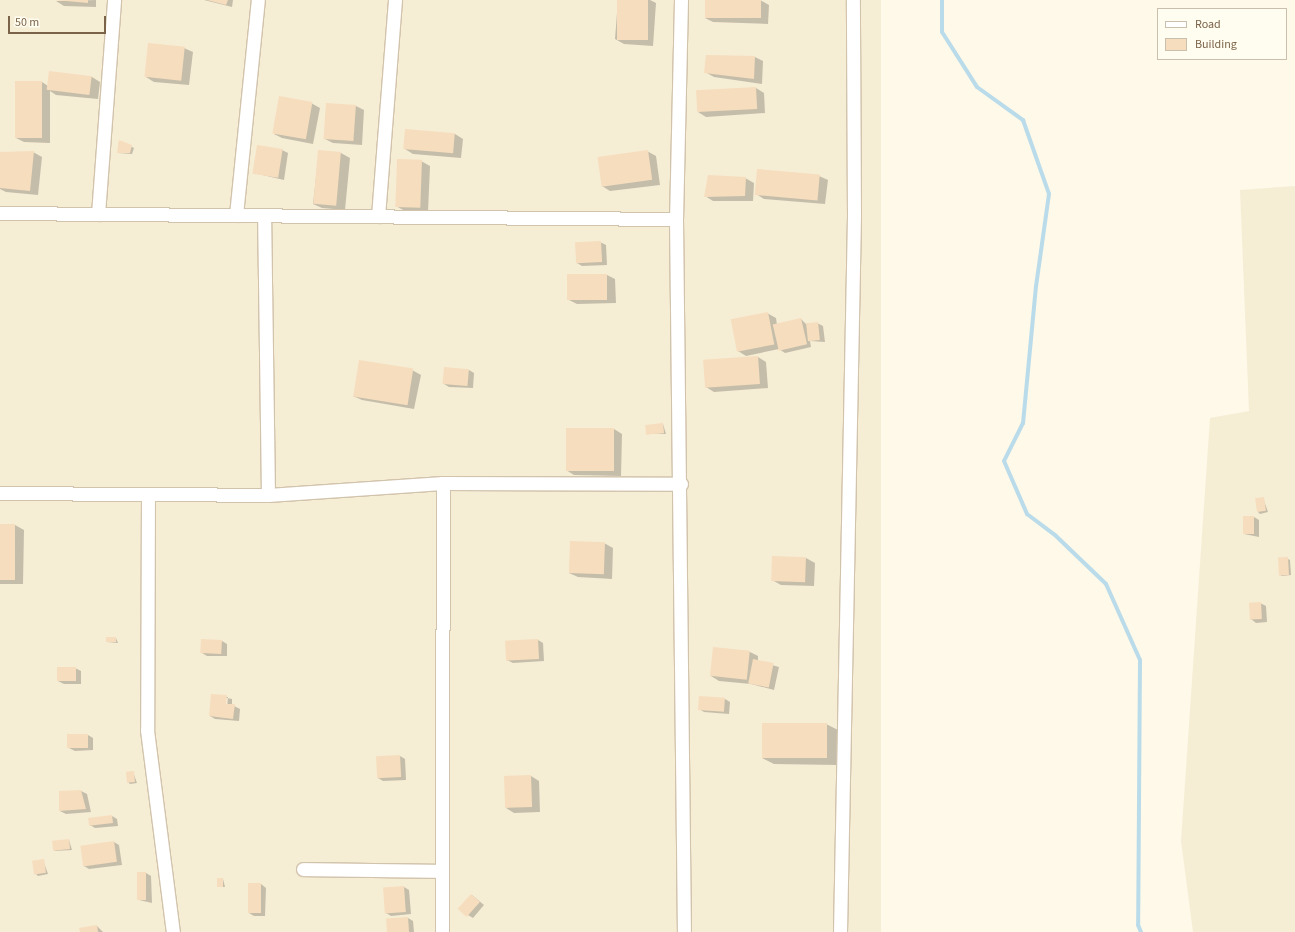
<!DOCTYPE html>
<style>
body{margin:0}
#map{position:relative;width:1295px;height:932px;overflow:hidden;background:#fef9e8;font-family:"Source Sans 3",sans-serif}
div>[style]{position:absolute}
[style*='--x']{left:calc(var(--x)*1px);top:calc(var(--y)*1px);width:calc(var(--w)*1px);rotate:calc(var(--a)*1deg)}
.residential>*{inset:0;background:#f6edd5;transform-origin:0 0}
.shadow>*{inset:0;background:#0003}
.stream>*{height:4px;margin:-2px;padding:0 2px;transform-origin:2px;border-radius:2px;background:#badbea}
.building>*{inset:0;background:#f6ddbd;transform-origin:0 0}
.roads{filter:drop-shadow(1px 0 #d2c3ac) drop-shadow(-1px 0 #d2c3ac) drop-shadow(0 1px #d2c3ac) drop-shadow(0 -1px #d2c3ac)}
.minor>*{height:13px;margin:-6.5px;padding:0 6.5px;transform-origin:6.5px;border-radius:6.5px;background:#fff}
span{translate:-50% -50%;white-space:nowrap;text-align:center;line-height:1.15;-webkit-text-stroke:3.5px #fffcf0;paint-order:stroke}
.legend{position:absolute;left:1157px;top:8px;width:130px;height:52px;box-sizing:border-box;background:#fffcf0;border:1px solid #cabfad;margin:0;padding:5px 7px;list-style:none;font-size:12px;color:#7b6349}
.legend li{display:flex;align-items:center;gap:8px;height:20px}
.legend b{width:20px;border:1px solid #cabfad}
.scale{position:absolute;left:8px;top:16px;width:98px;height:18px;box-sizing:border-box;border:2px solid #7b6349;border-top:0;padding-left:5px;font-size:12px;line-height:14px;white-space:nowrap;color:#7b6349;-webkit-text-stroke:3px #fffcf0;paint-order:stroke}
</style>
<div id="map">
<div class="residential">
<i style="left:0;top:0;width:881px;height:932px"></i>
<i style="clip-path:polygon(1295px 186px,1295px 932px,1193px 932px,1181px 841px,1210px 418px,1249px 411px,1240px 190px)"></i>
</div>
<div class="shadow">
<i style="clip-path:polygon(96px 0,96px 7px,64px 6px,56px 1px)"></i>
<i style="clip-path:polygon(204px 0,233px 0,232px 7px)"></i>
<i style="clip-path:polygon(618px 0,650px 0,656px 3px,653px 46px,624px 44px,615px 39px)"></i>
<i style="clip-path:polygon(706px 0,760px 0,769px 5px,768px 24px,713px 22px,705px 18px)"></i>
<i style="clip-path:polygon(184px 48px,193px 52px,189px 85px,154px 82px,146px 77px)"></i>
<i style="clip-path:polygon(755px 57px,763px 61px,762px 84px,714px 77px,705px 72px)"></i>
<i style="clip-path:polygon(92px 77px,100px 82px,98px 99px,56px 95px,50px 91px,50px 143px,24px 142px,16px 138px,42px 82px,48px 86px)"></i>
<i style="clip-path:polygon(756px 88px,764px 93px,765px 113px,706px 117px,698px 112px)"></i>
<i style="clip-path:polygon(311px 103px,320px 108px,313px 144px,282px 138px,274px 134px)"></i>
<i style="clip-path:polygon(356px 106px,364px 110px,362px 145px,333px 143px,325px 139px)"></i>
<i style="clip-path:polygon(455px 134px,463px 139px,461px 158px,413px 154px,405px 149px)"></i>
<i style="clip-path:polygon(119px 141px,134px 148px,132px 154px,118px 153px)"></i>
<i style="clip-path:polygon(282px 150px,288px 153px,284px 180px,254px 173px)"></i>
<i style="clip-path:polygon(319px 151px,341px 153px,350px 158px,345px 210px,322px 208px,313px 204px)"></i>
<i style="clip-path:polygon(647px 151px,656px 156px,660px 185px,610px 191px,602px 186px)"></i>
<i style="clip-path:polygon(33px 152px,42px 157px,38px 195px,6px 192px,0 189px,0 163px)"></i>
<i style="clip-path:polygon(421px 161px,430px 166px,428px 212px,405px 211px,396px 206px)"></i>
<i style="clip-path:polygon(819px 176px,828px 180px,825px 204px,764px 199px,756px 194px)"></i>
<i style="clip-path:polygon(745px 178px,754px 183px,753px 201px,713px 201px,705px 196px)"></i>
<i style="clip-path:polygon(600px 242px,606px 245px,607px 265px,582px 266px,577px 263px)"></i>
<i style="clip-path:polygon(607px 275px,615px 279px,616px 303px,577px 304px,569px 300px)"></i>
<i style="clip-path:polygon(767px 313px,776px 318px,777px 325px,801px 319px,806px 324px,817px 323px,823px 326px,825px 342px,810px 341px,811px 347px,785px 353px,779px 349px,746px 356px,738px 351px,732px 320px)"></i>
<i style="clip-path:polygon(758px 357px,766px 362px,768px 388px,714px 392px,706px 387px)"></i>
<i style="clip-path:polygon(412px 370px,421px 375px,414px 409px,362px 400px,353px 396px)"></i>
<i style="clip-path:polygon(469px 370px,474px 373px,473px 388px,449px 387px,444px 384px)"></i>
<i style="clip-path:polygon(663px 424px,666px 434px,646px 433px)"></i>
<i style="clip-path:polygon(567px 429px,614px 429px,622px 434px,621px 476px,574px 475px,566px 470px)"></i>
<i style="clip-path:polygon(1263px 498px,1268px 512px,1260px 514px,1258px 512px)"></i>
<i style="clip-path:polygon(1254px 517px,1259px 520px,1259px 537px,1244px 534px)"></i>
<i style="clip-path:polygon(0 525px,15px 525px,24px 530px,23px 584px,0 584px)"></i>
<i style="clip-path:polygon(604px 543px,613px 548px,612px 579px,578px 577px,569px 573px)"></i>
<i style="clip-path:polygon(773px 557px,806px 558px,815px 563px,814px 586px,781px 585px,772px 580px)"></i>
<i style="clip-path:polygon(1288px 559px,1290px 560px,1291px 575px,1282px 576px,1280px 575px)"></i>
<i style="clip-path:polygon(1260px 603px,1266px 606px,1267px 622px,1256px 623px,1251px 619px)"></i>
<i style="clip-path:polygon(116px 638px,118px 643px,107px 642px)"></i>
<i style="clip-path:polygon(538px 640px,543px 643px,544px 661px,513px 663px,507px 660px)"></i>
<i style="clip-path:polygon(222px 641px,227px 644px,227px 656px,207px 656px,202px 653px)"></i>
<i style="clip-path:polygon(714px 648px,750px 652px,758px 656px,758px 661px,779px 667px,774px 690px,751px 684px,719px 681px,711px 676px)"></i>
<i style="clip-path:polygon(75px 668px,81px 671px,81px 684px,64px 684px,58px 681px)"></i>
<i style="clip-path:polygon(evenodd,212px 695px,232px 699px,232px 705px,240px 709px,239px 721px,215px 719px,210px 716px,212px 695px,226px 697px,228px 697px,227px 709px,225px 708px,226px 697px)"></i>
<i style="clip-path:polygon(725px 699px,730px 702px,729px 714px,704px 712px,699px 709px)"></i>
<i style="clip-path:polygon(826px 724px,838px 730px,837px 765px,774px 764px,762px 758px)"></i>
<i style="clip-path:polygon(88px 735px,93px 738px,93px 750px,75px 751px,69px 748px)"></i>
<i style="clip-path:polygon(400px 756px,405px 759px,406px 780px,383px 781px,378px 778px)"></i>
<i style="clip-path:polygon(133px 772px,137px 783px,130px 784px,128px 782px)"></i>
<i style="clip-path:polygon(531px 776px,539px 781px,540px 812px,514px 813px,506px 808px)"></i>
<i style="clip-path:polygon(81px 791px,87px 794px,91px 812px,66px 814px,60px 811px)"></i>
<i style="clip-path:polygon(112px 816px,117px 819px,118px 826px,95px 828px,90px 825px)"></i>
<i style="clip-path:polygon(69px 840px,72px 850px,54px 851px)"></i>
<i style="clip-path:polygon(114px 842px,119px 845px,122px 865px,89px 869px,84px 866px)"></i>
<i style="clip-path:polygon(43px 860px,48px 874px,38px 876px,36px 874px)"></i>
<i style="clip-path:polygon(146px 873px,151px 876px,152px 903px,139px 900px)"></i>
<i style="clip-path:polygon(223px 879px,225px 887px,221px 887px,218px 886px)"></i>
<i style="clip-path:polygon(261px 884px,266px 888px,265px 916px,254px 916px,249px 913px)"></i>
<i style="clip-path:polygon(404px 887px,409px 890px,411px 914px,391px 916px,386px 913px)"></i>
<i style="clip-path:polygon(472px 895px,484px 905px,473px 918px,468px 915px)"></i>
<i style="clip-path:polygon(408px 918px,413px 921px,414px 932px,387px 932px)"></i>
<i style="clip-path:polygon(97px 926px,103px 932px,81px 932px)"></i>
</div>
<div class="stream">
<i style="--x:942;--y:0;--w:32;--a:90"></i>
<i style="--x:942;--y:32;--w:65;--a:57.5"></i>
<i style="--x:977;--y:87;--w:57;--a:35.7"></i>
<i style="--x:1023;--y:120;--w:78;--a:70.6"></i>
<i style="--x:1049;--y:194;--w:93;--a:98"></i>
<i style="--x:1036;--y:286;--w:138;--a:95.4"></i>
<i style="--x:1023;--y:423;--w:42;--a:116.6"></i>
<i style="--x:1004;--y:461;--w:58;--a:66.5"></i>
<i style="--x:1027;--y:514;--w:36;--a:37"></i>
<i style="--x:1056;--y:536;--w:69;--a:43.8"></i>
<i style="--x:1106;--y:584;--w:83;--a:65.9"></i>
<i style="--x:1140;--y:660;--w:265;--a:90.4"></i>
<i style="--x:1138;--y:925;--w:8;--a:67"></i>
</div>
<div class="building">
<i style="clip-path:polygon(55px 0,88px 0,88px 3px)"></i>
<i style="clip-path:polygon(207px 0,228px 0,226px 5px)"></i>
<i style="left:617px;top:0;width:31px;height:40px"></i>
<i style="left:705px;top:0;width:56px;height:18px"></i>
<i style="left:148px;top:43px;width:37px;height:34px;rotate:6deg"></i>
<i style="clip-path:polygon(706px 55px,755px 56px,754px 79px,704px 73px)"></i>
<i style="left:49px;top:71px;width:43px;height:19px;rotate:7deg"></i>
<i style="left:15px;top:81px;width:27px;height:57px"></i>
<i style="left:756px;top:87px;width:22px;height:60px;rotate:87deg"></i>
<i style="left:279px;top:96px;width:34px;height:38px;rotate:10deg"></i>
<i style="left:326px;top:103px;width:30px;height:36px;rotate:4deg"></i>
<i style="left:405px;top:129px;width:50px;height:20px;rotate:5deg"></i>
<i style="clip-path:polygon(119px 140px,132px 145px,130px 153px,117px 153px)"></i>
<i style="left:257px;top:145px;width:26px;height:29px;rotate:9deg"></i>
<i style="left:318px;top:150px;width:23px;height:54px;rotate:5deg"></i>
<i style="left:648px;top:150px;width:30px;height:51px;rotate:82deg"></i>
<i style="clip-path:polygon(34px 151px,30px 191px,0 188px,0 152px)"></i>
<i style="left:397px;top:159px;width:25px;height:48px;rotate:2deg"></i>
<i style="left:757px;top:169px;width:63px;height:26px;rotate:5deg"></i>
<i style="clip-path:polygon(708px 175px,746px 177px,745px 196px,704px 197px)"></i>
<i style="left:601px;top:241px;width:21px;height:26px;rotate:87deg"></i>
<i style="left:567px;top:274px;width:40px;height:26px"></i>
<i style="left:768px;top:312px;width:33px;height:38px;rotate:79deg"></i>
<i style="left:801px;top:318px;width:27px;height:29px;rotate:77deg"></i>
<i style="left:818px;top:322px;width:18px;height:12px;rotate:84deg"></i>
<i style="left:758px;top:356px;width:28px;height:55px;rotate:86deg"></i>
<i style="left:359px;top:360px;width:55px;height:37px;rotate:9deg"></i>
<i style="left:444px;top:367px;width:25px;height:17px;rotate:5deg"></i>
<i style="left:663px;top:423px;width:10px;height:18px;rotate:84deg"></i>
<i style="left:566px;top:428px;width:48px;height:43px"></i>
<i style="left:1264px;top:497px;width:14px;height:9px;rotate:82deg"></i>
<i style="left:1243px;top:516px;width:11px;height:18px"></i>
<i style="left:0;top:524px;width:15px;height:56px"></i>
<i style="left:570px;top:541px;width:35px;height:32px;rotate:2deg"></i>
<i style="left:772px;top:556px;width:34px;height:25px;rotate:2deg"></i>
<i style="left:1288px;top:557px;width:18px;height:10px;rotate:87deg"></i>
<i style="left:1261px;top:602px;width:17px;height:12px;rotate:87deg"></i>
<i style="left:106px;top:637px;width:10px;height:5px"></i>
<i style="left:201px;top:639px;width:21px;height:14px;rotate:3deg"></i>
<i style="left:538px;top:639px;width:20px;height:33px;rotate:87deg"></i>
<i style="left:713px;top:647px;width:37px;height:29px;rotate:6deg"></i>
<i style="left:753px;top:659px;width:21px;height:25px;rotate:11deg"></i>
<i style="left:57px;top:667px;width:19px;height:14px"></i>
<i style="clip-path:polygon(211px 694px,227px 695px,226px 704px,235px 704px,233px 719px,209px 716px)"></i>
<i style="left:699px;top:696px;width:26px;height:14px;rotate:4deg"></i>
<i style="left:762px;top:723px;width:65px;height:35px"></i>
<i style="left:88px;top:734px;width:14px;height:21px;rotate:90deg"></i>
<i style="left:400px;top:755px;width:22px;height:24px;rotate:87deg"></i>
<i style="left:134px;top:771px;width:11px;height:8px;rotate:85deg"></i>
<i style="left:531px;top:775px;width:32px;height:27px;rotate:88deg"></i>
<i style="clip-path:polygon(81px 790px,86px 809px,59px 811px,59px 791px)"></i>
<i style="left:112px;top:815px;width:8px;height:24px;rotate:83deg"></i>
<i style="left:69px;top:839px;width:10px;height:17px;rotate:84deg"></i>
<i style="left:114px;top:841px;width:21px;height:34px;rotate:82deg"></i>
<i style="left:44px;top:859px;width:14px;height:12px;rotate:82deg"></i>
<i style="left:137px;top:872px;width:9px;height:28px"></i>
<i style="left:217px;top:878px;width:6px;height:9px"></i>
<i style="left:248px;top:883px;width:13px;height:30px"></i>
<i style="left:404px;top:886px;width:26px;height:21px;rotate:86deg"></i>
<i style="left:471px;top:894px;width:12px;height:20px;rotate:42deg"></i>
<i style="left:408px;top:917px;width:15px;height:22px;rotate:86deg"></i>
<i style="clip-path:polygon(97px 925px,98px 932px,80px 932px,79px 928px)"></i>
</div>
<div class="roads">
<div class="minor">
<i style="--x:681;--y:0;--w:219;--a:91.3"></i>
<i style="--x:676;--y:219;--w:713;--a:89.36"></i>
<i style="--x:0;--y:213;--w:676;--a:0.51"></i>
<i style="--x:98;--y:214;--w:215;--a:-85.7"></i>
<i style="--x:236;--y:215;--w:216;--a:-84.2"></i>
<i style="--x:378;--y:216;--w:217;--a:-85.5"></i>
<i style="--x:0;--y:493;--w:268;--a:0.4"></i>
<i style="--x:268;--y:495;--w:280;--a:-90.8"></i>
<i style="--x:148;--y:494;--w:236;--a:90.2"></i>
<i style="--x:147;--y:730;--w:204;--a:82.7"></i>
<i style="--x:268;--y:495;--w:175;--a:-3.9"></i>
<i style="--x:443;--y:483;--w:238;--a:0.2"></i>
<i style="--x:303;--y:869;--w:139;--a:0.8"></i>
<i style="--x:442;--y:932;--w:449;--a:-89.9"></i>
<i style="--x:840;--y:932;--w:717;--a:-88.88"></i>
<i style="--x:854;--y:215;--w:215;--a:-90.3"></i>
</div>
</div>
<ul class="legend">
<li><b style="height:5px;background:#fff"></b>Road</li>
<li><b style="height:11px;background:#f6ddbd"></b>Building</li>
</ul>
<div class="scale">50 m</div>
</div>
